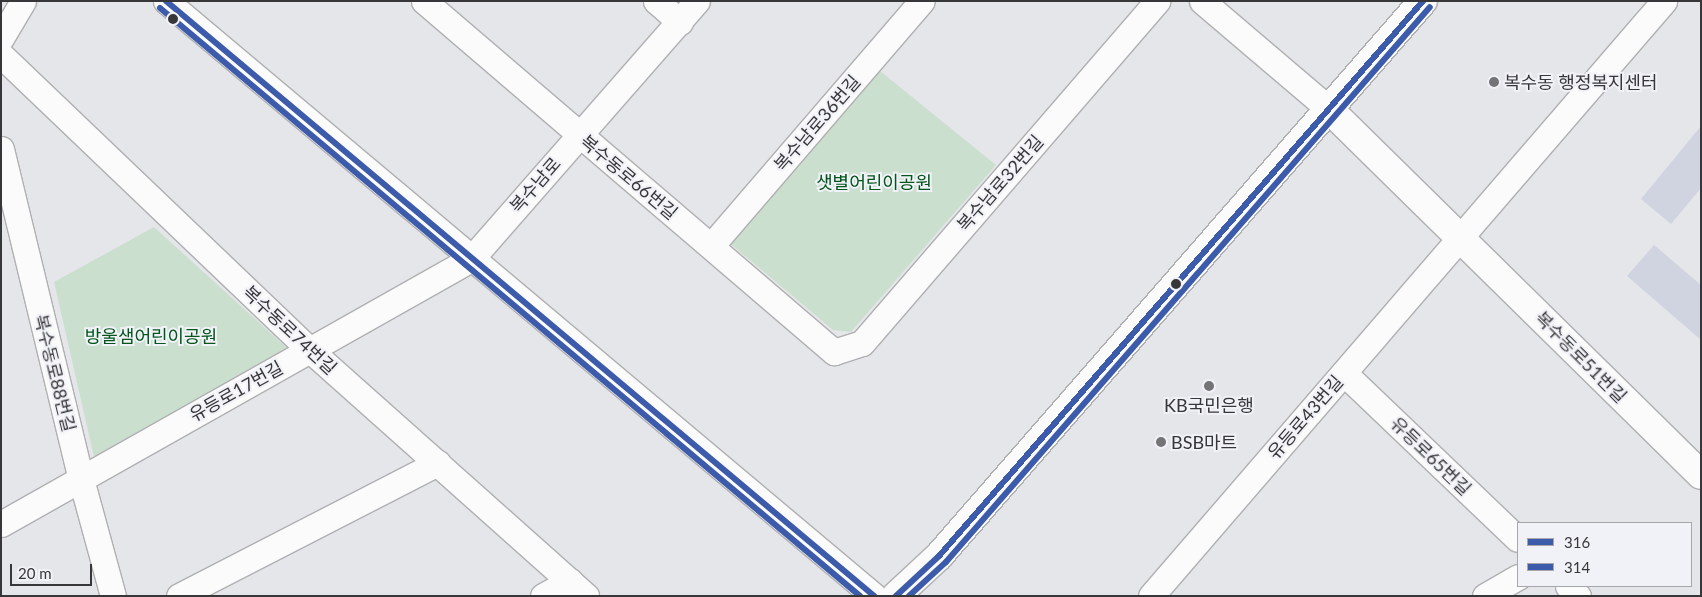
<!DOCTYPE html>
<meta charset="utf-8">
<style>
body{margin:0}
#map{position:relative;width:1702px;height:597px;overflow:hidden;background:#e5e6e9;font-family:Lato,"Noto Sans KR",sans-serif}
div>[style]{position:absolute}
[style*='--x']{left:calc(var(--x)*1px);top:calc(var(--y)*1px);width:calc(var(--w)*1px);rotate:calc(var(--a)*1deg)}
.green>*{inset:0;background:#cbdfcf}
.building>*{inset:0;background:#d0d3e0}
.roads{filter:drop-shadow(1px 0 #b0b0b3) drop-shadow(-1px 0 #b0b0b3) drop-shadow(0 1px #b0b0b3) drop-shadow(0 -1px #b0b0b3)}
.minor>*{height:25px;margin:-12.5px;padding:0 12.5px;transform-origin:12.5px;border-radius:12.5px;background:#fbfbfc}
.tertiary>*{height:28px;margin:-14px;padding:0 14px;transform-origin:14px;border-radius:14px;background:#fbfbfc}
.secondary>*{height:28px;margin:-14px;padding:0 14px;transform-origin:14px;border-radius:14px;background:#fbfbfc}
.bus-1>*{height:6px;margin:-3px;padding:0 3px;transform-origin:3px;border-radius:3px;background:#3d5bab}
.bus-2>*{height:6px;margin:-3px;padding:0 3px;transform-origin:3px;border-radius:3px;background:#3d5bab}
.dots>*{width:14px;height:14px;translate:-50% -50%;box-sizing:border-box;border:2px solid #f1f2f7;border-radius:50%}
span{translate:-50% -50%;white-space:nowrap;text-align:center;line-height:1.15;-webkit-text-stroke:4px #f1f2f7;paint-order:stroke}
.poi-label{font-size:18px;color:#373739}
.left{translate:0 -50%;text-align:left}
.street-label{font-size:18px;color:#373739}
.park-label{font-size:18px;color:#02561c}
.frame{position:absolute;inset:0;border:2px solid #373739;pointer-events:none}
.legend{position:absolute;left:1517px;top:522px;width:175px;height:65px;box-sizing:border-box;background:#f1f2f7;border:1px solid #a7a7ab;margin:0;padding:6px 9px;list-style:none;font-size:15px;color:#373739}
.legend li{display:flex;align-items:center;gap:10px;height:25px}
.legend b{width:25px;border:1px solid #a7a7ab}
.scale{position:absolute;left:10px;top:564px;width:82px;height:22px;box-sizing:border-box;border:2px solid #373739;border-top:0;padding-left:6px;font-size:15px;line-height:18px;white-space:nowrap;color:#373739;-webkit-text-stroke:4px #f1f2f7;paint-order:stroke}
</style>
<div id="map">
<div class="green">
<i style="clip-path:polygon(869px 62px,996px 165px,851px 332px,833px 330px,720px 235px)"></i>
<i style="clip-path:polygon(154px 227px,297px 357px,94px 457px,54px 282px)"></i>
</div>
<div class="building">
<i style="clip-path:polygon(1701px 126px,1701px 188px,1671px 224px,1641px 199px)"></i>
<i style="clip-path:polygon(1654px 245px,1701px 285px,1701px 340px,1627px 276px)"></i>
</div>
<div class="roads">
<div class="minor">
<i style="--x:166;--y:1;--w:925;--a:40.04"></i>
<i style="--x:424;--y:1;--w:540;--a:40.57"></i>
<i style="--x:834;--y:352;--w:29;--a:-18"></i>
<i style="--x:862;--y:343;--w:452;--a:-49.2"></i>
<i style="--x:656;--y:1;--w:32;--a:41"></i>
<i style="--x:1202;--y:1;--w:168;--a:40.4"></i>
<i style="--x:1;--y:38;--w:43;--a:-59.3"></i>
<i style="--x:1;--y:55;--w:427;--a:43.7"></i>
<i style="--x:310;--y:350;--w:370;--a:41.7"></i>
<i style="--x:1;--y:149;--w:340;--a:76.4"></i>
<i style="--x:81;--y:479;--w:121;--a:74.7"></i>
<i style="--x:711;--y:246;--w:323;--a:-49.3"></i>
<i style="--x:1344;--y:373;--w:240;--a:43.7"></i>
<i style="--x:1;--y:524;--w:540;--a:-29.42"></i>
<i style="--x:471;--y:259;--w:343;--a:-48.8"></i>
<i style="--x:1568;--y:586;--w:14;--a:45"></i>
<i style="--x:179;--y:596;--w:291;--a:-27.2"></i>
<i style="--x:543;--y:596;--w:31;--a:-29"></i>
<i style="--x:1151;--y:596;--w:786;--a:-49.23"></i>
<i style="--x:1485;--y:596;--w:38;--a:-30"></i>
</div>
<div class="tertiary">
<i style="--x:1330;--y:110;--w:520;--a:44.53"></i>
</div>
<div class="secondary">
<i style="--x:896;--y:596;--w:59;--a:-42.9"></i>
<i style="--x:939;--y:556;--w:736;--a:-48.91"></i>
</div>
</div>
<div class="bus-1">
<i style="--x:166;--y:1;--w:925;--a:40.04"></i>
<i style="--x:896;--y:596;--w:59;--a:-42.9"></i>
<i style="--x:939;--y:556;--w:736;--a:-48.91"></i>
</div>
<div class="bus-2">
<i style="--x:160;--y:8;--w:914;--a:40.03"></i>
<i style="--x:909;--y:596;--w:50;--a:-42.6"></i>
<i style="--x:946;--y:562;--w:736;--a:-48.91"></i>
</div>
<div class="dots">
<i style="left:173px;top:19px;background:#373739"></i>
<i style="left:1494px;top:82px;background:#747477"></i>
<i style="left:1176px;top:284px;background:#373739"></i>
<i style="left:1209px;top:386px;background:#747477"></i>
<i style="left:1161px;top:442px;background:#747477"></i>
</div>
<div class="poi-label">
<span class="left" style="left:1504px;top:82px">복수동 행정복지센터</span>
<span style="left:1209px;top:405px">KB국민은행</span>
<span class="left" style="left:1171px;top:442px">BSB마트</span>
</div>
<div class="street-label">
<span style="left:817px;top:123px;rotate:-49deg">복수남로36번길</span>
<span style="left:629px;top:177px;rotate:40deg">복수동로66번길</span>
<span style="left:1000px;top:183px;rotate:-49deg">복수남로32번길</span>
<span style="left:535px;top:185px;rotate:-49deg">복수남로</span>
<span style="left:290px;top:330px;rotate:43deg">복수동로74번길</span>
<span style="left:1581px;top:357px;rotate:45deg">복수동로51번길</span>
<span style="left:55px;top:373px;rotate:76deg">복수동로88번길</span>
<span style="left:236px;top:391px;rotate:-29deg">유등로17번길</span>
<span style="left:1305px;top:417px;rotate:-49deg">유등로43번길</span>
<span style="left:1431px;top:456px;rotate:44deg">유등로65번길</span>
</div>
<div class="park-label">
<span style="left:874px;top:182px">샛별어린이공원</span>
<span style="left:151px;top:336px">방울샘어린이공원</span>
</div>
<div class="frame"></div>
<ul class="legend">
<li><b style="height:6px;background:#3d5bab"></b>316</li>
<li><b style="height:6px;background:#3d5bab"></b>314</li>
</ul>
<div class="scale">20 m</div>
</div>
